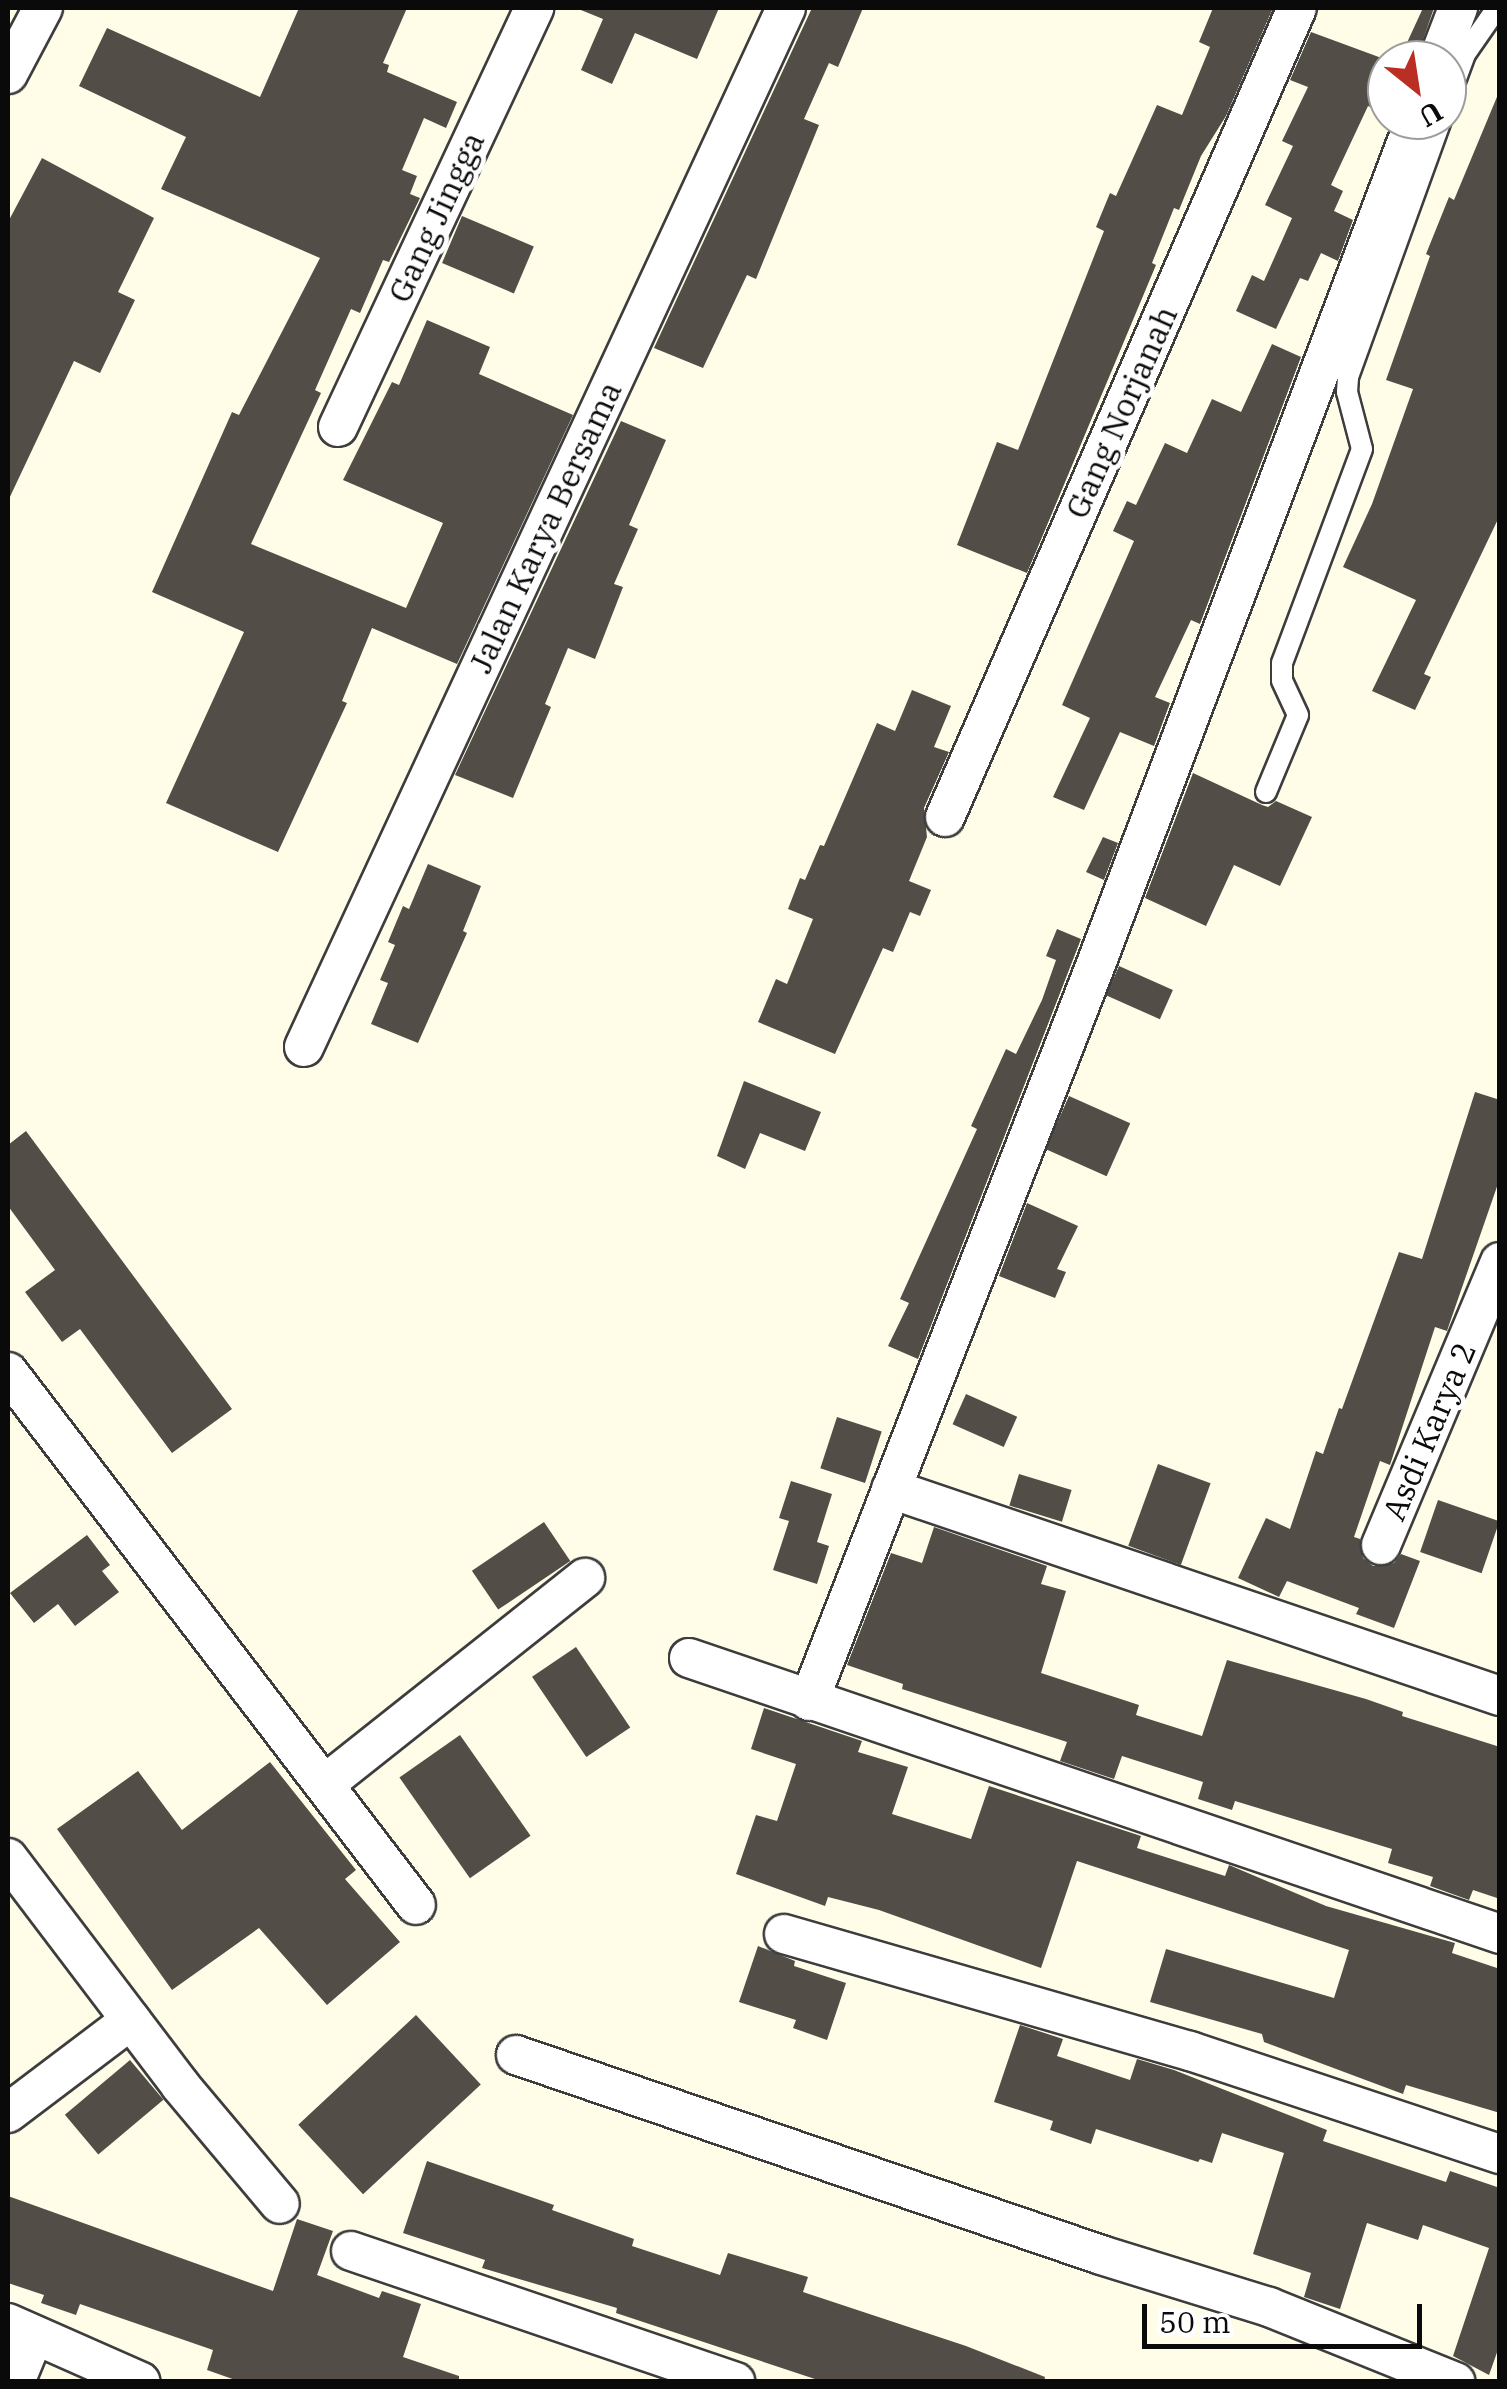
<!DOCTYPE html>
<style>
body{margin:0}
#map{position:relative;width:1507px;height:2389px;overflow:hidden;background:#fffde7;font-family:"IBM Plex Serif",serif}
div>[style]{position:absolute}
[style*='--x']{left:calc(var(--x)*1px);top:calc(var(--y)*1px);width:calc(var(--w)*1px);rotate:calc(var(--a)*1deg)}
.building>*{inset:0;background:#534d47;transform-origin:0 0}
.roads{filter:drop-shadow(2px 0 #3d3d3d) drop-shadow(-2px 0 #3d3d3d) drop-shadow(0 2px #3d3d3d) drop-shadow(0 -2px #3d3d3d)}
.service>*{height:20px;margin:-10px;padding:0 10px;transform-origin:10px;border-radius:10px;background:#fff}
.minor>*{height:38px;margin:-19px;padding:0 19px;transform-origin:19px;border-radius:19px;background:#fff}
span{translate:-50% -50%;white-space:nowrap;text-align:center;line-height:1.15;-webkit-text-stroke:10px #fff;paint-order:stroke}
.street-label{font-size:32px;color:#0a0a0a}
.frame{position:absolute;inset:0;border:10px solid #0a0a0a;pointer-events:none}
.north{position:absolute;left:1367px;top:40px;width:100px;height:100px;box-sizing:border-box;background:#fff;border:2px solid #9d9d9d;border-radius:50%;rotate:150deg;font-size:28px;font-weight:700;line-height:40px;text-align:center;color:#0a0a0a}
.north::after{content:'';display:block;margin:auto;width:35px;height:45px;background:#ba2e23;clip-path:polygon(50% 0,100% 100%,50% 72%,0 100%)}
.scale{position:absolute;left:1142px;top:2304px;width:280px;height:45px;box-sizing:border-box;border:5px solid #0a0a0a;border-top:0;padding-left:12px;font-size:30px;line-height:35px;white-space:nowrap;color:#0a0a0a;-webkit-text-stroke:8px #fff;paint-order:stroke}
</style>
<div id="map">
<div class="building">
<i style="clip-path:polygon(299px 8px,407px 8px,383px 63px,389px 65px,387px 72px,457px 102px,446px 128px,424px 118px,402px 170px,417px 176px,410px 194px,420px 198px,389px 262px,383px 260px,360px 313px,351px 309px,315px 390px,321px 393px,251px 544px,406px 608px,443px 523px,343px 480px,392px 382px,399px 385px,427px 320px,490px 347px,479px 374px,573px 415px,457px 664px,372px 628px,342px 701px,347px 703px,278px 852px,166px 803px,244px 632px,152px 592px,232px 412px,239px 415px,320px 258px,161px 189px,186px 137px,79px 86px,107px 28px,260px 97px)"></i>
<i style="clip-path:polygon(576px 8px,719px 8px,697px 59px,635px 33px,612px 84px,581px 70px,603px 19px)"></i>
<i style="clip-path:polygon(812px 8px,863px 8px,838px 67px,829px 63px,804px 119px,819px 125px,756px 279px,747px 275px,703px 368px,654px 348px)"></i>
<i style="clip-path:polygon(1213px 8px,1273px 8px,1226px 116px,1201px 156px,1179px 210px,1174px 208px,1152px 263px,1156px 265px,1027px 573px,957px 545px,997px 442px,1018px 450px,1104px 231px,1096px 227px,1110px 193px,1116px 196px,1157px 105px,1182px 115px,1210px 47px,1199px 42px)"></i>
<i style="clip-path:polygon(1423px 8px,1434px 8px,1416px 60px,1399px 60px)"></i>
<i style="clip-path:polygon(1311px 32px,1387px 60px,1387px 114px,1368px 106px,1331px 185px,1343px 191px,1334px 211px,1353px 220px,1338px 261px,1321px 253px,1308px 281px,1300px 278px,1276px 329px,1236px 311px,1252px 275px,1264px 281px,1292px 218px,1265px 205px,1293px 146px,1282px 141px,1308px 87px,1290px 80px)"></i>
<i style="clip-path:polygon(1499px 92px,1500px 515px,1424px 674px,1431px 677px,1415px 710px,1372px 691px,1416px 600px,1343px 567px,1372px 504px,1413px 389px,1386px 380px,1430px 256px,1426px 254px,1449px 197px,1454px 200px)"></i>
<i style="clip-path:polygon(42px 158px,154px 218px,118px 292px,135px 300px,100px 373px,74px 361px,8px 501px,8px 222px)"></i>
<i style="left:462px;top:216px;width:78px;height:51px;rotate:23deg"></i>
<i style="clip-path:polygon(1272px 344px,1301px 357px,1200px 624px,1191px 620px,1155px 697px,1170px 703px,1154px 746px,1120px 732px,1084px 810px,1053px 797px,1090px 718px,1062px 705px,1134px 541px,1113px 531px,1127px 501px,1136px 505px,1165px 443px,1187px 453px,1212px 399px,1241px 412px)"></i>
<i style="clip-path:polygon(621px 421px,666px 440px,629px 525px,638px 529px,614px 584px,623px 587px,595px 659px,568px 648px,545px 704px,551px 707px,513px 798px,455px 775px)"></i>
<i style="clip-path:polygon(912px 690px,951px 706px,934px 747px,949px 752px,924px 808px,927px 837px,909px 881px,931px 890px,920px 916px,910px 912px,893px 952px,883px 948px,835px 1054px,758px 1022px,776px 979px,787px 984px,813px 919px,788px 909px,800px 878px,805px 880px,820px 845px,824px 846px,877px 723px,895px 731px)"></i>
<i style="clip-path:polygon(1193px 773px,1262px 805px,1268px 807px,1276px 801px,1312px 817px,1280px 886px,1234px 865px,1206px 926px,1145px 898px)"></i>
<i style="clip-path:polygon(1103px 837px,1118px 843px,1104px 880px,1086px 872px)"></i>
<i style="clip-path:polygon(428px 864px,481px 886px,463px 931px,467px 933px,418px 1043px,371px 1024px,388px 983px,380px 980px,395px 945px,388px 942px,403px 906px,409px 909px)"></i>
<i style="clip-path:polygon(1057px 929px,1081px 939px,918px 1359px,888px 1346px,909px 1303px,900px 1299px,977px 1129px,971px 1126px,1006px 1049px,1016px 1054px,1042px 1000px,1056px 960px,1046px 956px)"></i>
<i style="left:1119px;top:966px;width:59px;height:32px;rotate:24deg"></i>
<i style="clip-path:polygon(744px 1081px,821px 1112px,805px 1151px,760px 1133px,745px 1169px,717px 1156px)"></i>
<i style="clip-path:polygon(1475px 1092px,1500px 1100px,1500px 1178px,1449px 1325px,1447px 1331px,1435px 1327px,1390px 1465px,1380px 1461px,1354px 1537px,1360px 1539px,1363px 1558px,1373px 1566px,1394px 1563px,1401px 1554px,1420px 1561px,1394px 1628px,1356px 1614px,1359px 1608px,1287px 1581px,1279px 1597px,1238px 1578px,1266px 1518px,1290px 1529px,1316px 1451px,1323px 1454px,1339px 1408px,1342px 1409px,1399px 1252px,1422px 1259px)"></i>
<i style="left:1069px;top:1096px;width:67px;height:58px;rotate:24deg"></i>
<i style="clip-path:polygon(26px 1131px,232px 1409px,172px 1453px,80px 1329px,62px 1342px,25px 1292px,55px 1270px,8px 1206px,8px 1145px)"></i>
<i style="clip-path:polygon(1027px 1203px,1078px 1226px,1057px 1269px,1066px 1272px,1055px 1298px,999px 1276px)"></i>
<i style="left:966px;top:1394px;width:56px;height:33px;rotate:24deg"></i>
<i style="left:837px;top:1417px;width:47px;height:54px;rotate:18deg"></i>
<i style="left:1158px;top:1464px;width:56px;height:87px;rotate:20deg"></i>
<i style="left:1019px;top:1474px;width:55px;height:33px;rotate:17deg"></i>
<i style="clip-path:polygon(791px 1481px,832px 1494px,817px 1542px,829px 1546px,817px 1584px,773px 1570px,789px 1521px,779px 1518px)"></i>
<i style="left:1438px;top:1500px;width:65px;height:55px;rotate:19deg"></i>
<i style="left:544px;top:1522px;width:47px;height:87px;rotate:56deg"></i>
<i style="clip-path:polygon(934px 1527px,1047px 1566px,1041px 1584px,1066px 1591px,1041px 1673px,1139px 1705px,1136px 1715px,1202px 1736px,1227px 1660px,1366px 1699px,1403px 1712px,1402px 1716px,1500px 1747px,1500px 1899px,1473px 1890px,1469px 1900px,1430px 1886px,1433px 1877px,1388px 1863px,1392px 1849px,1235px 1801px,1232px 1810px,1198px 1799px,1203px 1782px,1122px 1756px,1114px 1779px,1060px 1761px,1067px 1742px,902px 1689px,903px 1684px,847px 1665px,891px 1553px,922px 1563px)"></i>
<i style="clip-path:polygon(87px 1535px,110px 1565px,102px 1571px,119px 1592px,75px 1626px,58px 1604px,34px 1623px,10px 1593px)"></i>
<i style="left:576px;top:1647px;width:97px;height:53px;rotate:56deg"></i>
<i style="clip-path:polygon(764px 1708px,862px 1741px,858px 1752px,908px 1767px,892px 1814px,971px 1839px,989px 1786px,1141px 1836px,1137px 1848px,1225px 1876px,1229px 1865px,1326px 1906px,1455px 1943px,1452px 1953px,1500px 1969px,1500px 2113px,1406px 2085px,1403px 2094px,1264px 2042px,1262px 2034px,1150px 2002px,1166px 1949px,1334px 1998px,1349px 1950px,1077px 1861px,1041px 1968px,879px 1910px,828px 1897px,825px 1906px,736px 1874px,756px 1815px,777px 1821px,796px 1764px,751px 1749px)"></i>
<i style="left:460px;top:1735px;width:123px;height:74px;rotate:55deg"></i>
<i style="clip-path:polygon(270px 1762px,356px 1870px,345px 1879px,400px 1942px,327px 2005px,259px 1928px,172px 1990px,57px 1829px,138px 1771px,182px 1830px)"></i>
<i style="clip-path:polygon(758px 1946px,795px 1961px,794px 1966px,846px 1983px,827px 2040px,793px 2028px,796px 2020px,739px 2002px)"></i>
<i style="left:416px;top:2015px;width:95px;height:161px;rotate:47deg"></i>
<i style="clip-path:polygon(1020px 2025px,1063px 2039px,1057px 2056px,1130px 2080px,1137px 2059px,1174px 2070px,1327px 2130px,1323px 2141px,1446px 2182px,1450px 2171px,1500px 2188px,1500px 2344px,1489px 2375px,1453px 2356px,1489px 2248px,1423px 2225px,1418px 2240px,1367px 2223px,1340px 2309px,1304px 2297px,1311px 2273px,1253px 2254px,1284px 2153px,1222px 2133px,1212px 2163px,1200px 2159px,1198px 2162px,1096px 2129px,1091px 2144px,1050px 2130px,1053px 2121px,994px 2102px)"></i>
<i style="left:130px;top:2060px;width:52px;height:85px;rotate:50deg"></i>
<i style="clip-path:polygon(427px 2161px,554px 2205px,552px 2210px,634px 2239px,632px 2246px,720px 2275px,728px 2253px,808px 2277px,803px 2292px,966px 2346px,1045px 2377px,1044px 2382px,824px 2382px,616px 2313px,617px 2308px,482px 2268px,485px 2260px,403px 2233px)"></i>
<i style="clip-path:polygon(8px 2196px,273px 2291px,297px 2219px,333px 2231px,317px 2275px,379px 2298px,382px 2291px,421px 2304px,403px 2357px,459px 2376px,459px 2382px,241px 2382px,207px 2370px,213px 2350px,80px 2304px,76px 2315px,41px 2303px,44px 2295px,8px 2283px)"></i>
</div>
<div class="roads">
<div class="service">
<i style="--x:1447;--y:103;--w:52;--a:-69.8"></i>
<i style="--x:1465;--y:54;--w:56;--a:-55.2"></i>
<i style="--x:1266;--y:792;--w:83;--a:-67.4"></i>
<i style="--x:1298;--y:715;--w:38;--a:-115"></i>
<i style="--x:1282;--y:680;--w:17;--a:-90"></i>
<i style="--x:1282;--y:663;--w:228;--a:-69.5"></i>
<i style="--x:1362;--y:449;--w:59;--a:-104.7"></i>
<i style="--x:1347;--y:392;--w:15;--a:-86"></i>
<i style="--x:1348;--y:377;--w:273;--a:-70.1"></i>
</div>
<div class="minor">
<i style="--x:1438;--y:60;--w:56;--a:-69"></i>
<i style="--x:8;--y:74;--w:75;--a:-62.1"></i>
<i style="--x:338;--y:427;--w:463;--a:-64.9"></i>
<i style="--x:945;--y:817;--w:882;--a:-66.49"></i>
<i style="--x:304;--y:1047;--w:1145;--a:-65.11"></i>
<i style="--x:8;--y:1372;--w:671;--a:52.57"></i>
<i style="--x:891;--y:1489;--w:643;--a:18.77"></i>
<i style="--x:1381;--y:1545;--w:307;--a:-67.2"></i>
<i style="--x:689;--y:1658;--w:857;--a:18.79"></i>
<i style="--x:809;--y:1701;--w:782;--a:-68.72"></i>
<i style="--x:1093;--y:972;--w:911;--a:-69.3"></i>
<i style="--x:325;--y:1784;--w:332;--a:-38.4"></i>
<i style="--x:8;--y:1858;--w:285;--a:52.8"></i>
<i style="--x:180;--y:2085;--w:155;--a:50"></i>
<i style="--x:784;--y:1934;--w:423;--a:16.1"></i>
<i style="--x:1190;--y:2051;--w:327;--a:18.4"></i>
<i style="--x:516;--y:2055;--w:618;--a:18.87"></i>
<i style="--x:1101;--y:2255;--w:176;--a:17.2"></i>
<i style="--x:1269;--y:2307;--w:201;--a:21.9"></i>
<i style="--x:8;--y:2113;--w:154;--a:-37.1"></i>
<i style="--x:351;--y:2251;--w:406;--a:18.8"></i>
<i style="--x:8;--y:2323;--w:145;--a:23.9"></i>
<i style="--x:15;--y:2382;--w:50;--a:-67.6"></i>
</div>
</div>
<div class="street-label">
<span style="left:436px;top:217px;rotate:-65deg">Gang Jingga</span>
<span style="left:1121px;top:412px;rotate:-66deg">Gang Norjanah</span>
<span style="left:545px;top:527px;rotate:-65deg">Jalan Karya Bersama</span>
<span style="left:1429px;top:1431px;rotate:-67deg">Asdi Karya 2</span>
</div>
<div class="frame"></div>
<div class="north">U</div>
<div class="scale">50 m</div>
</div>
